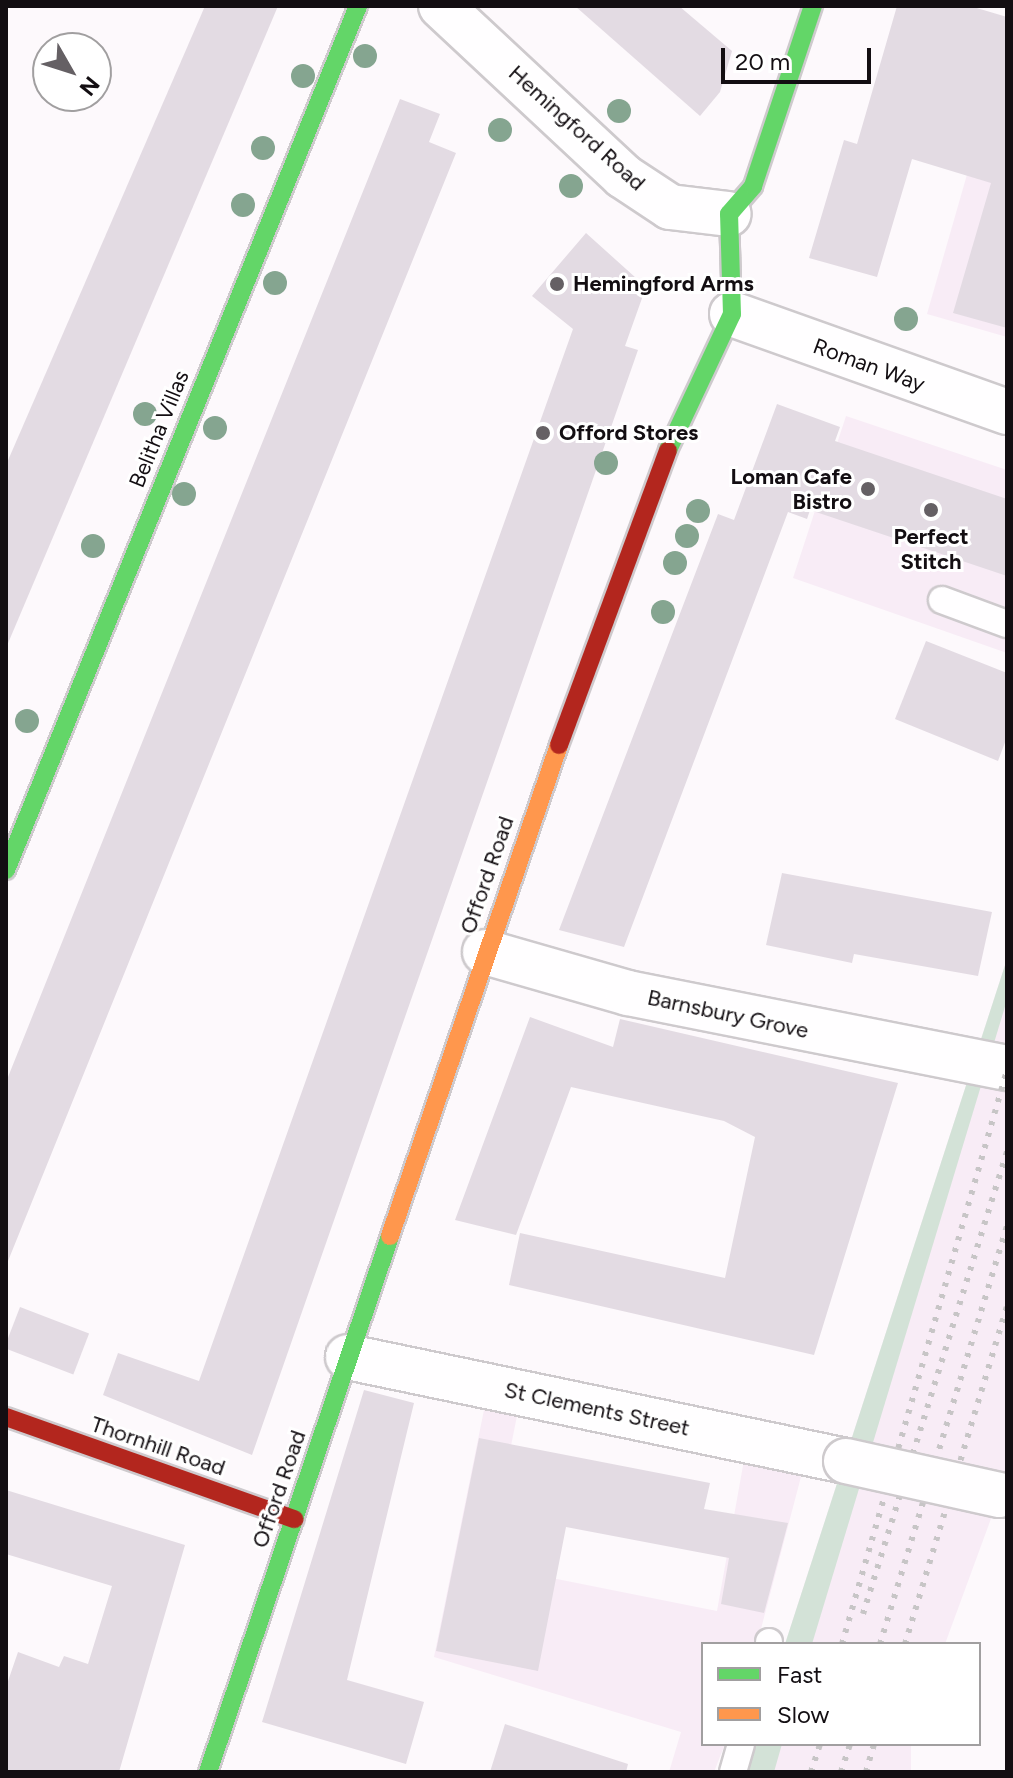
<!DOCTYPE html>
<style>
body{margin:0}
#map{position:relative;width:1013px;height:1778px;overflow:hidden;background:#fdf9fc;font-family:Figtree,sans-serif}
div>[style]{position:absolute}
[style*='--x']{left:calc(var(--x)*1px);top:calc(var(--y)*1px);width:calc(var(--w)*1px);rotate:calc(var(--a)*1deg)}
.built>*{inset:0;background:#f8ecf6;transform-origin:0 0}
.green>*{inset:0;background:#d3e2d7}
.building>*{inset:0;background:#e3dbe3;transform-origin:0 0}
.roads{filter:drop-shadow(2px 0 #cecacd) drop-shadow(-2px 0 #cecacd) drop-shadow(0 2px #cecacd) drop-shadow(0 -2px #cecacd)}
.lane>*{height:26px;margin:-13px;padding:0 13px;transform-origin:13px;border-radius:13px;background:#fffeff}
.street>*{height:44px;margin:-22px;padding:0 22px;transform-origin:22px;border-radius:22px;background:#fffeff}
.fast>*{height:18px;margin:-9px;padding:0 9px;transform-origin:9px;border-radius:9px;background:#63d668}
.slow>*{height:18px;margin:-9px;padding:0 9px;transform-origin:9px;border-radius:9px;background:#ff974d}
.jam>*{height:18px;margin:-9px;padding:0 9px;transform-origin:9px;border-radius:9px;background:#b3261e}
.rail>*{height:6px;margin-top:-3px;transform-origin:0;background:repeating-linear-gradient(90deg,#c7c5c6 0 4px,transparent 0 12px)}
.bridges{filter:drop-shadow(2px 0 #cecacd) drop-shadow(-2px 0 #cecacd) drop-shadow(0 2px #cecacd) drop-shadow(0 -2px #cecacd)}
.street-bridge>*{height:44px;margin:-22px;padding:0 22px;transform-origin:22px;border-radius:22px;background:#fffeff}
.trees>*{width:24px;height:24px;margin:-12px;border-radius:50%;background:#85a590}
.dots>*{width:22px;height:22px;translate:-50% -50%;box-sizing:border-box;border:4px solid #fff;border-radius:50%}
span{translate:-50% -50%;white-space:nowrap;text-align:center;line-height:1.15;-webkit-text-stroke:6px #fff;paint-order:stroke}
.street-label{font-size:22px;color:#130e12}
.poi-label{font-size:22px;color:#130e12;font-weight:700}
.left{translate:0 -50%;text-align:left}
.right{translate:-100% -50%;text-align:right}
.frame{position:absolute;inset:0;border:8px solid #130e12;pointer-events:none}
.legend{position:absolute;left:701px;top:1642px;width:280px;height:104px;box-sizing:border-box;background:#fff;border:2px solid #a19fa0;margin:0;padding:10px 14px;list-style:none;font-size:24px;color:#130e12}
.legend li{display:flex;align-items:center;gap:16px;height:40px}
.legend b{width:40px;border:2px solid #a19fa0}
.north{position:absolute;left:32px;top:32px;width:80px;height:80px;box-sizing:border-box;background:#fff;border:2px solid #a19fa0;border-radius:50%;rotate:129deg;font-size:22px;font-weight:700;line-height:32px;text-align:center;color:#130e12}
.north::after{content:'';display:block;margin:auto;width:28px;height:36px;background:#656064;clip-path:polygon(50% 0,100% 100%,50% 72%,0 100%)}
.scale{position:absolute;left:721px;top:48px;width:150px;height:36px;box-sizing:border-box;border:4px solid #130e12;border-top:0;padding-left:10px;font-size:24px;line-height:28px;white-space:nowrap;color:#130e12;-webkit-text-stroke:6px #fff;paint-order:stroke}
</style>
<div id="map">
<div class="built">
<i style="clip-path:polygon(1007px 35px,1007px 337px,927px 314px)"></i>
<i style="clip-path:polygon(846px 416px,1007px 470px,1007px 653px,793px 578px)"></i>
<i style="clip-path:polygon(1007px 959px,1007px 1475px,945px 1644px,785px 1644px)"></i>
<i style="clip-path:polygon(486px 1400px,519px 1406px,487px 1565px,717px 1611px,744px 1460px,802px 1473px,757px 1644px,703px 1644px,703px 1744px,725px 1744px,714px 1772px,669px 1772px,681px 1732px,434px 1657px)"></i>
<i style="left:750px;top:1744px;width:161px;height:30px"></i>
</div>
<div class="green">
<i style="clip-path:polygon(1007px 959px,1007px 1000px,812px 1644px,785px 1644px)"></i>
<i style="clip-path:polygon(750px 1744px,782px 1744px,774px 1772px,740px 1772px)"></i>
</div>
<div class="building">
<i style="clip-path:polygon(205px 6px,278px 6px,6px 648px,6px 465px)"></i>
<i style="clip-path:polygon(575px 6px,679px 6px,732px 51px,720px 92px,700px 116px)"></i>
<i style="clip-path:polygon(897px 6px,970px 6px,1007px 17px,1007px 328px,953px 313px,991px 183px,912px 159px,877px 277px,809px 258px,844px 140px,857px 144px)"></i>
<i style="clip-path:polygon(400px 99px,440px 114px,429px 142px,456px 153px,6px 1266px,6px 1082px)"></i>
<i style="clip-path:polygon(586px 233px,646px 287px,625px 346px,638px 350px,252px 1455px,103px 1395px,118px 1353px,199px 1381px,573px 329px,532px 296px)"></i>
<i style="clip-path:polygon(777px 404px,840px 427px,835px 441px,1007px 499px,1007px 576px,810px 510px,807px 519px,788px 512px,624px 947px,559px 930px,718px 514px,734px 520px)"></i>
<i style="clip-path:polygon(926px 641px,1007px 673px,1007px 737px,998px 761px,895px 719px)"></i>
<i style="clip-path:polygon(782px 873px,992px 912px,978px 976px,854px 954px,852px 963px,766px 945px)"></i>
<i style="clip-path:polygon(530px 1017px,613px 1047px,620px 1019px,898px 1083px,814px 1355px,509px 1285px,520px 1233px,725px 1278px,755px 1137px,724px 1121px,571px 1087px,516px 1235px,455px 1220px)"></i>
<i style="left:20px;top:1307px;width:74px;height:44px;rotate:21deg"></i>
<i style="clip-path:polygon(364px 1390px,414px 1403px,347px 1680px,424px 1702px,406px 1764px,262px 1722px)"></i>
<i style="clip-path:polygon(479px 1438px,710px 1483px,704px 1509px,788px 1523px,764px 1613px,721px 1604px,729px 1558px,566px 1527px,538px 1671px,436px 1651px)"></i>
<i style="clip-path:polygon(6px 1490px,185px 1545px,119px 1772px,6px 1772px,6px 1687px,18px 1652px,59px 1667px,64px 1656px,88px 1664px,112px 1586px,6px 1554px)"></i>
<i style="clip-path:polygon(505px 1724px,628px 1764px,626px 1772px,490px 1772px)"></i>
</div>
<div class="roads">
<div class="lane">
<i style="--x:942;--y:600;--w:69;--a:20.3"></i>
<i style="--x:769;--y:1644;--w:2;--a:-90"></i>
<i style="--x:733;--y:1772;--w:29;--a:-74"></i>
</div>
<div class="street">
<i style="--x:441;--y:6;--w:249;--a:43"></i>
<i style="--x:623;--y:176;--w:56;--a:33.4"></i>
<i style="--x:670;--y:207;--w:59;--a:6.8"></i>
<i style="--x:732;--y:314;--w:292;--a:19.6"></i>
<i style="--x:485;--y:952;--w:149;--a:16"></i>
<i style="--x:628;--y:993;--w:386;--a:11.2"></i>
<i style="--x:348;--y:1357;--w:509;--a:11.8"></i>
</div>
<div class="fast">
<i style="--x:668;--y:450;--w:150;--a:-64.8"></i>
<i style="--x:732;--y:314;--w:100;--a:-91.7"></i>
<i style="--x:729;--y:214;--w:37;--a:-49"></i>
<i style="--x:753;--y:186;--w:190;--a:-71.6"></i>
<i style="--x:6;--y:870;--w:933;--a:-67.83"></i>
<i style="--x:208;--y:1772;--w:566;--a:-71.24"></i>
</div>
<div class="slow">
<i style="--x:390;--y:1236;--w:519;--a:-71.01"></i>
</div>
<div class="jam">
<i style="--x:559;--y:745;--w:314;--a:-69.7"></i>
<i style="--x:6;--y:1417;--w:306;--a:19.5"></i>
</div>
</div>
<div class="rail">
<i style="--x:863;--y:1614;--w:485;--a:-72.7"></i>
<i style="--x:842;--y:1644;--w:597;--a:-73.96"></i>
<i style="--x:880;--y:1644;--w:438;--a:-73.1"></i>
<i style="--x:905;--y:1644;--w:352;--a:-73.2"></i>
<i style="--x:811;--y:1772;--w:29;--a:-72"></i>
<i style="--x:841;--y:1772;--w:29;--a:-72"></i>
<i style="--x:866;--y:1772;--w:29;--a:-74"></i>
</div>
<div class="bridges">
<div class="street-bridge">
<i style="--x:846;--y:1461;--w:157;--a:12.5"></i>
</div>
</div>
<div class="trees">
<i style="left:365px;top:56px"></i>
<i style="left:303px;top:76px"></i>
<i style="left:619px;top:111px"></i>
<i style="left:500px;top:130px"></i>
<i style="left:263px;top:148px"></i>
<i style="left:571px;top:186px"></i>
<i style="left:243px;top:205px"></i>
<i style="left:275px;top:283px"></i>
<i style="left:906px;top:319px"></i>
<i style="left:145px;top:414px"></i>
<i style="left:215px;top:428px"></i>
<i style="left:606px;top:463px"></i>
<i style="left:184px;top:494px"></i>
<i style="left:698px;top:511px"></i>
<i style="left:687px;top:536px"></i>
<i style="left:93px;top:546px"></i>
<i style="left:675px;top:563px"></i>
<i style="left:663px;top:612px"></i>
<i style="left:27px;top:721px"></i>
</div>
<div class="dots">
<i style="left:557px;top:284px;background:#656064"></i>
<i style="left:543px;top:433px;background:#656064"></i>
<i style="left:868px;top:489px;background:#656064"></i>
<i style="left:931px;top:510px;background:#656064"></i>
</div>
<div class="street-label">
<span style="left:577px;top:128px;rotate:42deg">Hemingford Road</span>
<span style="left:869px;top:365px;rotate:20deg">Roman Way</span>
<span style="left:159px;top:429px;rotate:-68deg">Belitha Villas</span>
<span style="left:487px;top:875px;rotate:-71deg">Offord Road</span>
<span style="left:728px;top:1014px;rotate:12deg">Barnsbury Grove</span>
<span style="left:597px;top:1409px;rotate:12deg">St Clements Street</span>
<span style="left:158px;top:1446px;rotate:19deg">Thornhill Road</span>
<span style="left:279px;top:1489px;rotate:-71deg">Offord Road</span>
</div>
<div class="poi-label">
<span class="left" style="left:573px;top:284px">Hemingford Arms</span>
<span class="left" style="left:559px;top:433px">Offord Stores</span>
<span class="right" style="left:852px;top:489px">Loman Cafe<br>Bistro</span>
<span style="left:931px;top:549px">Perfect<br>Stitch</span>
</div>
<div class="frame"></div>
<ul class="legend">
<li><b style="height:10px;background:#63d668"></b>Fast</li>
<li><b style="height:10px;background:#ff974d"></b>Slow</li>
</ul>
<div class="north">N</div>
<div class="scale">20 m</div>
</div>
